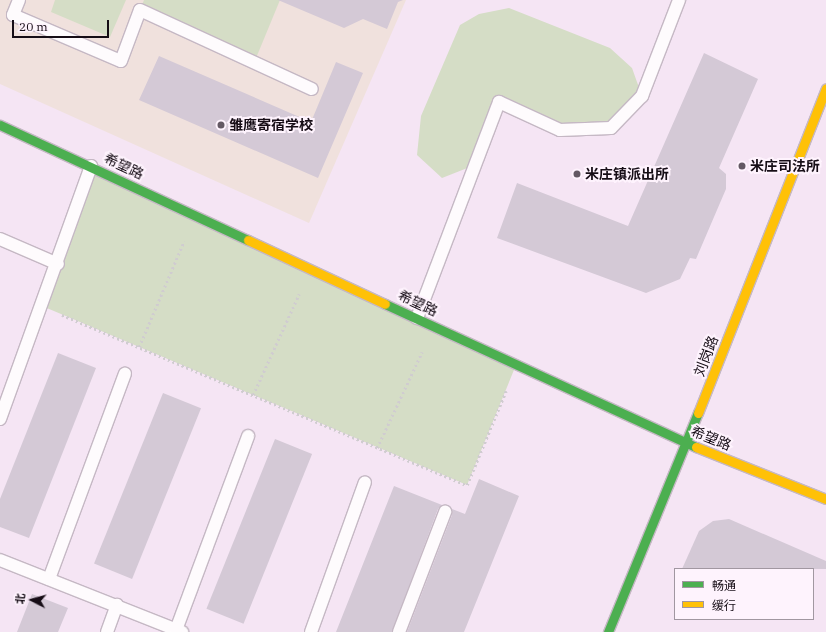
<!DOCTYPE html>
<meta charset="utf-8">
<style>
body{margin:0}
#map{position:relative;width:826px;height:632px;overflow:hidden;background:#f5e5f4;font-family:"IBM Plex Serif","Noto Sans SC",serif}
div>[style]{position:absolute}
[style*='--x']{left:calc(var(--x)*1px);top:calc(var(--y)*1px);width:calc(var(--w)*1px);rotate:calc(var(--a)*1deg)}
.education>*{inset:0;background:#f0e1dd}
.green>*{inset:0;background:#d5ddc6}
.building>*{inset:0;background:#d4c9d6;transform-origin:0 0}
.path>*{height:2.5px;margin-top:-1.25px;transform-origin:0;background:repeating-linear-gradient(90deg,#d0ccd0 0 2px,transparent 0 5px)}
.roads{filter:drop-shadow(1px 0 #c5b8c4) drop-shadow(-1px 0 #c5b8c4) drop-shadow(0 1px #c5b8c4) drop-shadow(0 -1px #c5b8c4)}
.lane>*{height:12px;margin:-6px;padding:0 6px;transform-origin:6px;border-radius:6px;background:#fefbfd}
.fast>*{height:9px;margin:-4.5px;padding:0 4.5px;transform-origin:4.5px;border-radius:4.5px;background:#4caf50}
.slow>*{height:9px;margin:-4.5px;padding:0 4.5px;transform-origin:4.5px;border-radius:4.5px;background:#ffc107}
.dots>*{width:11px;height:11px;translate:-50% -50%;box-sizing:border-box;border:2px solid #fef3fd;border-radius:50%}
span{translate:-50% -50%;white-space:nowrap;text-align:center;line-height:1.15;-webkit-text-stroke:4px #fef3fd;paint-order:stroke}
.poi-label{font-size:14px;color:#160d16;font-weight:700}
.left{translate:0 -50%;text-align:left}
.street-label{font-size:14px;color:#160d16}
.legend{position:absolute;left:674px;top:568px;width:140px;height:52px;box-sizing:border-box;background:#fef3fd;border:1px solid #a197a1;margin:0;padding:5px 7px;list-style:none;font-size:12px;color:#160d16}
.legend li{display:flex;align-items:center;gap:8px;height:20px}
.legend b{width:20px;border:1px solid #a197a1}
.north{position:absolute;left:12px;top:580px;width:40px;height:40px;-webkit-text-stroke:3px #fef3fd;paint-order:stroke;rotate:276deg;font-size:11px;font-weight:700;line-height:16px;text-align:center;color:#160d16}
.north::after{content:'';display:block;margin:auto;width:14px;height:18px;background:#160d16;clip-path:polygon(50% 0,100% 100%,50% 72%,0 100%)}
.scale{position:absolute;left:12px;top:20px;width:97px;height:18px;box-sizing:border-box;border:2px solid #160d16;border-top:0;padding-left:5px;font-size:12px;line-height:14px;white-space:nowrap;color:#160d16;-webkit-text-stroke:3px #fef3fd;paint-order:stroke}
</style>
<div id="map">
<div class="education">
<i style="clip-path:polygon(0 0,406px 0,309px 223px,0 84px)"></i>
</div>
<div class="green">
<i style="clip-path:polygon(55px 0,126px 0,110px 37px,51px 12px)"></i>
<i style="clip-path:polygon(144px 0,280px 0,254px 63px,140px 10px)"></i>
<i style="clip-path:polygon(509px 8px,610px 48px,632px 68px,642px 96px,611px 128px,580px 131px,499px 102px,475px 165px,442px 178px,417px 155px,421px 116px,460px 25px,479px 14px)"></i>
<i style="clip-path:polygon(91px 166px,516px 365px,467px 485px,42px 306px)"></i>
</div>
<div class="building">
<i style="clip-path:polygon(278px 0,403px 0,398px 2px,387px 29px,363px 19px,344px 28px)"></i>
<i style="clip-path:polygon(704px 53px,758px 79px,719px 168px,726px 174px,726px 189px,696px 259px,690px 258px,680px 279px,646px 293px,497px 238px,517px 183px,628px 226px)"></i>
<i style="clip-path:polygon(159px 56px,311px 122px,336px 62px,363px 73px,318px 178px,139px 100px)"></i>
<i style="clip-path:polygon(58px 353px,96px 368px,29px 538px,0 527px,0 499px)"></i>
<i style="left:163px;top:393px;width:41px;height:184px;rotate:22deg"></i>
<i style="left:275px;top:439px;width:40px;height:183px;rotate:22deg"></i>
<i style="clip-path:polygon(479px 479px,519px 496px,464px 632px,407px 632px,452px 515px,452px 509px,465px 514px)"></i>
<i style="clip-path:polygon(394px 486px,442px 505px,438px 509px,392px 632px,336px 632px)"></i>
<i style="clip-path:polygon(729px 519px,826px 561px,826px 569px,682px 569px,699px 531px,713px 521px)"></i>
<i style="clip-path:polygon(32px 594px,68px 608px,58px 632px,17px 632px)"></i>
</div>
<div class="path">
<i style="--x:62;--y:315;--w:439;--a:22.8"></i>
<i style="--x:467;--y:485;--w:102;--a:-67.5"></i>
<i style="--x:139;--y:347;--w:115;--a:-67"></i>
<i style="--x:253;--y:395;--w:111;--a:-65.5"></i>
<i style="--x:377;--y:448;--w:106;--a:-64.9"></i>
</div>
<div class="roads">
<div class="lane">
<i style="--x:19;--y:0;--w:16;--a:112"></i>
<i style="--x:13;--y:15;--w:117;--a:23.1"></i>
<i style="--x:121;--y:61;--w:54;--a:-69.6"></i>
<i style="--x:140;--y:10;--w:189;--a:24.7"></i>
<i style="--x:0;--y:239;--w:63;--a:23.3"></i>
<i style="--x:417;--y:318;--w:231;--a:-69.2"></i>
<i style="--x:499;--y:102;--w:67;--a:24.7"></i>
<i style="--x:560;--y:130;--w:51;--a:-2.2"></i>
<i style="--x:611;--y:128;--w:45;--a:-45.9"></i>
<i style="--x:642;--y:96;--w:103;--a:-68.9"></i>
<i style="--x:0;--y:419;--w:269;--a:-70.2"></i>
<i style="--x:0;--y:560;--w:196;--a:21.6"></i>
<i style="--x:49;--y:579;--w:219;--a:-69.7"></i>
<i style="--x:176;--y:630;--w:207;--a:-69.6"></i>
<i style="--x:107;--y:632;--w:29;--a:-70"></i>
<i style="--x:311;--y:632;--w:159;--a:-70.2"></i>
<i style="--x:399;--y:632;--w:129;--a:-69"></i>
</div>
<div class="fast">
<i style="--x:0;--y:125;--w:273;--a:24.9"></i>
<i style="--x:385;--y:304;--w:342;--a:24.7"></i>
<i style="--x:608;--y:632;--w:237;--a:-67.7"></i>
</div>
<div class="slow">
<i style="--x:248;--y:240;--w:151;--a:25"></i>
<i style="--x:698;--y:413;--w:349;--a:-68.5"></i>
<i style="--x:696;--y:447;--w:140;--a:21.8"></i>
</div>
</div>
<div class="dots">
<i style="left:221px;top:125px;background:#645964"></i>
<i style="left:742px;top:166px;background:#645964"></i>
<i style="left:577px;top:174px;background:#645964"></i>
</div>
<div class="poi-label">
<span class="left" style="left:229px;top:125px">雏鹰寄宿学校</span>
<span class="left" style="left:750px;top:166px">米庄司法所</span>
<span class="left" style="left:585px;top:174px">米庄镇派出所</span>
</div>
<div class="street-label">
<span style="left:124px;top:166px;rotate:25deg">希望路</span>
<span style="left:418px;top:303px;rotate:25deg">希望路</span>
<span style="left:706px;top:356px;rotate:-69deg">刘岗路</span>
<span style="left:711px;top:438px;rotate:22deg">希望路</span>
</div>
<ul class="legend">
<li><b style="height:5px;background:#4caf50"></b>畅通</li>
<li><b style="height:5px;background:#ffc107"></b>缓行</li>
</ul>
<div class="north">北</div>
<div class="scale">20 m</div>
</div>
